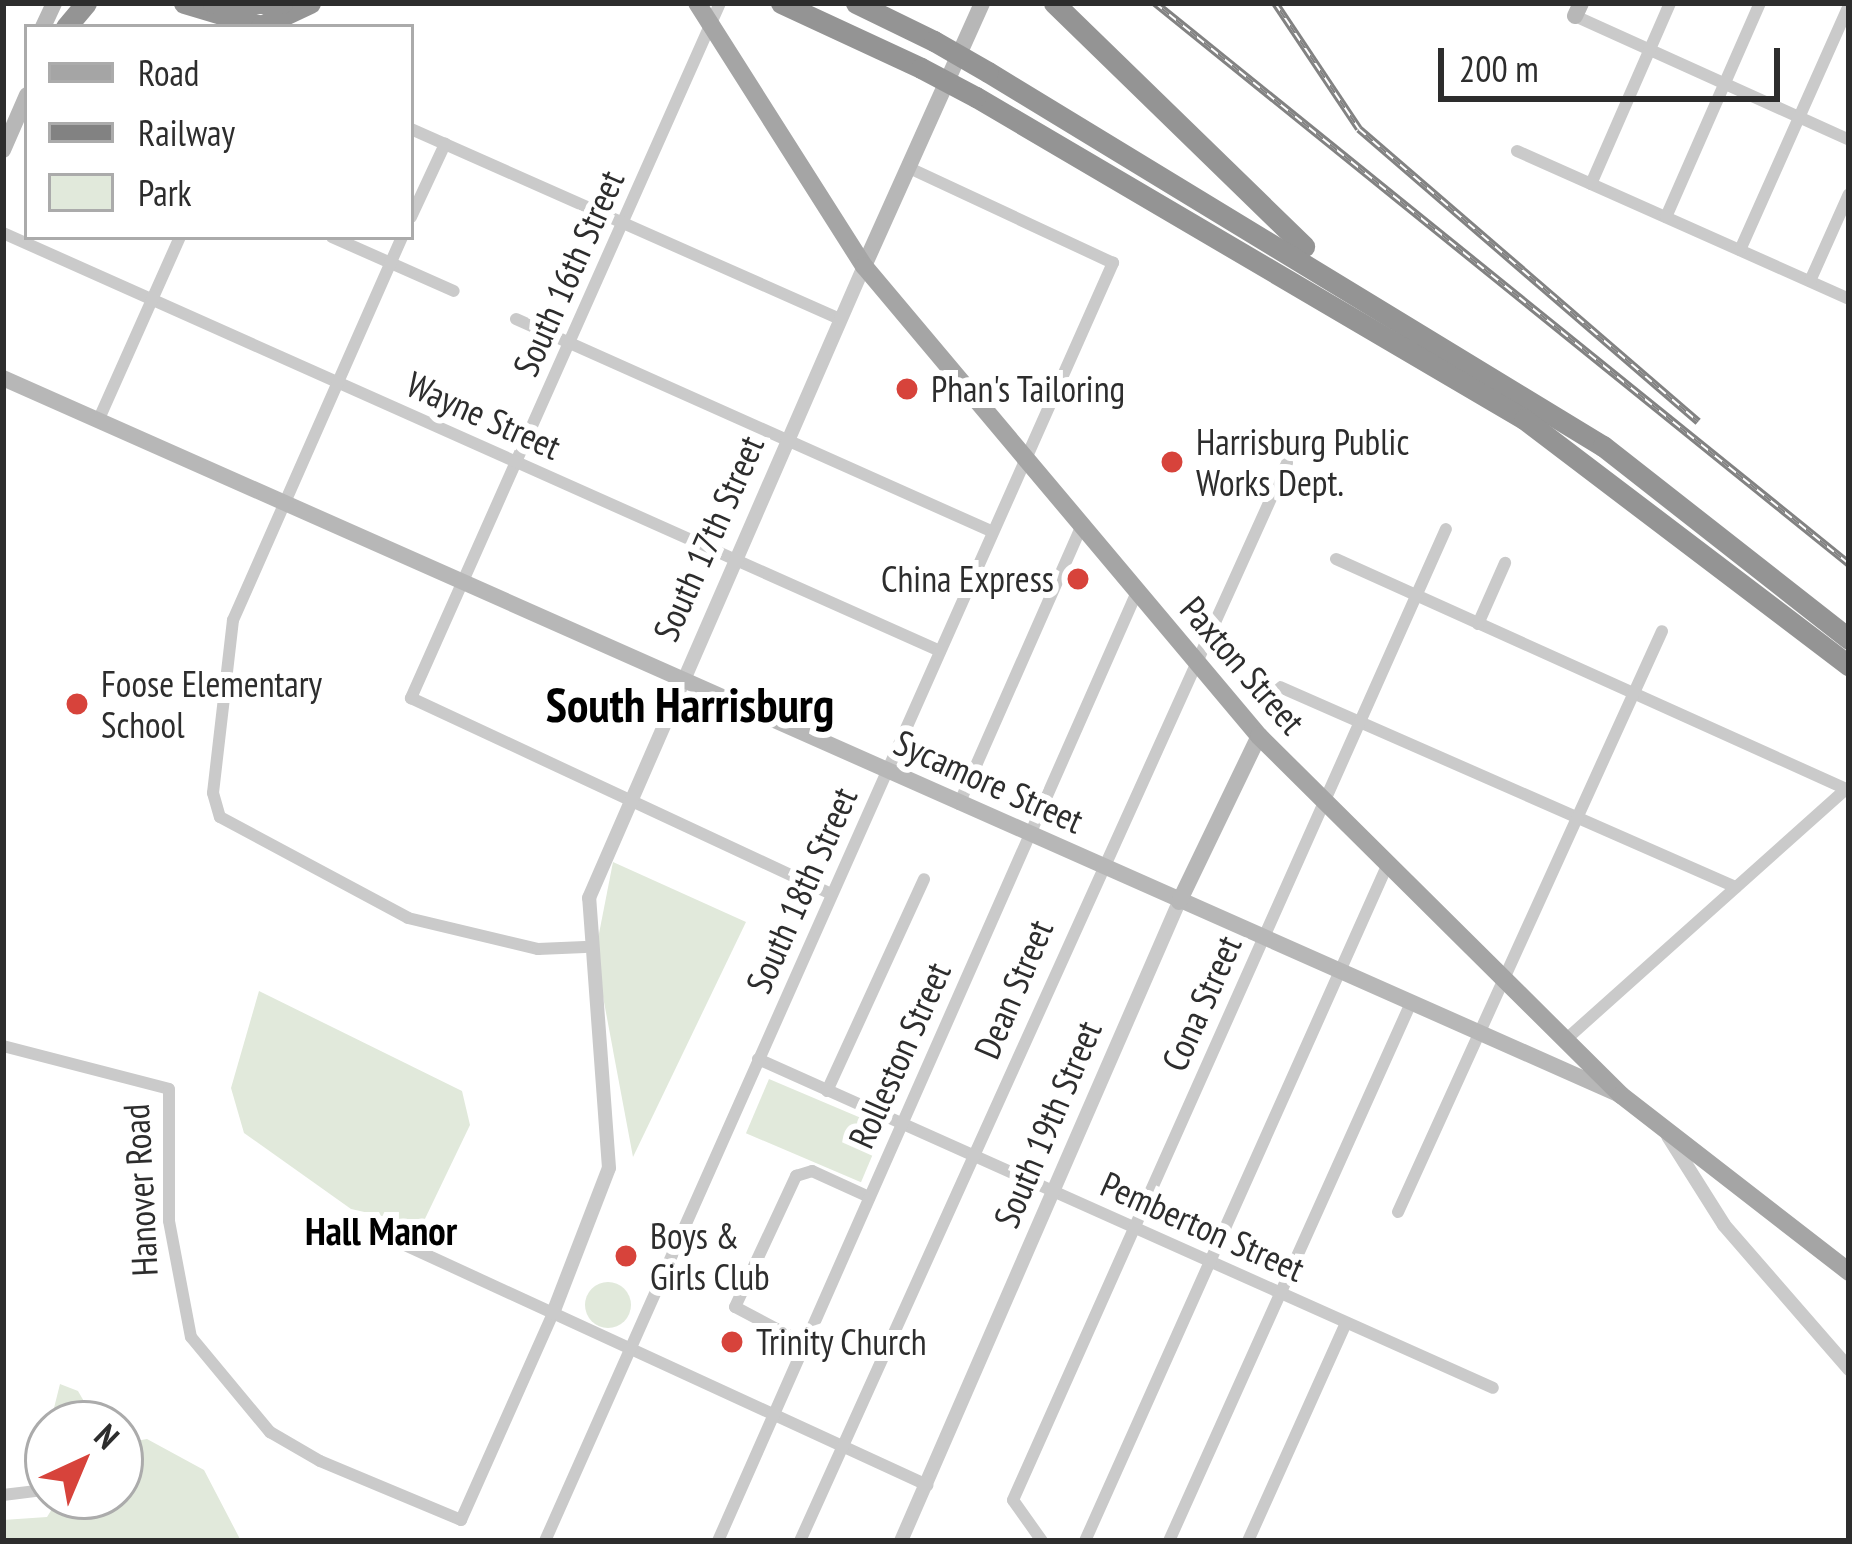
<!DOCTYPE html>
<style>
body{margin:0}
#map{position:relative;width:1852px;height:1544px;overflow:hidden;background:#fff;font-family:"PT Sans Narrow",sans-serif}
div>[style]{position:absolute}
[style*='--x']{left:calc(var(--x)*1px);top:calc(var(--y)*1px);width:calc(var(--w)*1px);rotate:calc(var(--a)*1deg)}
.green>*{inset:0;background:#e1e9db;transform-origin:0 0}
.round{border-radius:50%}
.minor>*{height:12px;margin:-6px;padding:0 6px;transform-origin:6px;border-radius:6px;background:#cacaca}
.tertiary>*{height:14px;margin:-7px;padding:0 7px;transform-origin:7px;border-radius:7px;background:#cacaca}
.secondary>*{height:16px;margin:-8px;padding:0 8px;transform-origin:8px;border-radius:8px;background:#b7b7b7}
.primary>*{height:18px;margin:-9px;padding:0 9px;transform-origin:9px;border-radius:9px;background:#a5a5a5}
.motorway>*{height:21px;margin:-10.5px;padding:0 10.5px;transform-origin:10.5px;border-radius:10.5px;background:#949494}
.rail>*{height:8px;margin-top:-4px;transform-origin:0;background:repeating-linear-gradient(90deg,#fff 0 9px,#828282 0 18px);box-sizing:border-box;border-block:3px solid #828282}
.motorway-bridge>*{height:21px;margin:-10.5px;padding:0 10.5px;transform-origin:10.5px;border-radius:10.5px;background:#949494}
.dots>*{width:33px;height:33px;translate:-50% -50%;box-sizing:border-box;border:6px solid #fff;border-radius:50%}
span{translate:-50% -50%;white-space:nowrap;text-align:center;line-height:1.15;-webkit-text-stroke:12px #fff;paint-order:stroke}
.street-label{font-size:36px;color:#2d2d2d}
.poi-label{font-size:36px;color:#2d2d2d}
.left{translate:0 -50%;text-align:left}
.right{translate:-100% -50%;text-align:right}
.neighbourhood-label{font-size:39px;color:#000;font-weight:700}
.district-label{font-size:48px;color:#000;font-weight:700}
.frame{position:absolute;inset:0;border:6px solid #2d2d2d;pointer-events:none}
.legend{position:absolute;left:24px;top:24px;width:390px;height:216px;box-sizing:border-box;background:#fff;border:3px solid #ababab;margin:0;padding:15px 21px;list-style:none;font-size:36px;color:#2d2d2d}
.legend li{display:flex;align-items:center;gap:24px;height:60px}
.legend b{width:60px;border:3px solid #ababab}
.north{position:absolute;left:24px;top:1400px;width:120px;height:120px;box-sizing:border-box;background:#fff;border:3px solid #ababab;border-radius:50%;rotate:44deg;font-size:33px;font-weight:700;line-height:48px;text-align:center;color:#2d2d2d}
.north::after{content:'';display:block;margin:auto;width:42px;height:54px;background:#d7433b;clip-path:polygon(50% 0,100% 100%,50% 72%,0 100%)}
.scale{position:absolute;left:1438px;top:48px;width:342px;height:54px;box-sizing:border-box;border:6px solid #2d2d2d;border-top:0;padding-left:15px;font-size:36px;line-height:42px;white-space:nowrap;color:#2d2d2d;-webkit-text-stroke:9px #fff;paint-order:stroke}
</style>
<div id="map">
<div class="green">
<i style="clip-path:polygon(613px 862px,746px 922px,633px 1157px,595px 954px)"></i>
<i style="clip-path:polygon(259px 991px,462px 1091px,470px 1125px,422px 1225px,351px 1209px,244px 1133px,231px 1088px)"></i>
<i style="left:769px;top:1079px;width:125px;height:59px;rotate:23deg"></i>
<i class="round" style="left:585px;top:1282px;width:46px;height:46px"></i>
<i style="clip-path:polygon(60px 1384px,78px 1391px,97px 1424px,50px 1424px)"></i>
<i style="clip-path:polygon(147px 1439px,204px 1470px,241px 1541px,3px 1541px,3px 1520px,47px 1517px,60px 1496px,120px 1496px,120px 1444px)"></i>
</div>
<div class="minor">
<i style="--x:720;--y:3;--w:761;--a:113.97"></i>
<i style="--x:411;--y:698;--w:464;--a:25"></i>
<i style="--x:1575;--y:16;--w:301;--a:24.3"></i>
<i style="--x:411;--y:129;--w:469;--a:23.9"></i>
<i style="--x:1517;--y:151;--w:363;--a:24"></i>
<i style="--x:1591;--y:184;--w:197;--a:-66.4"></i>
<i style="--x:411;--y:217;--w:81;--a:-65"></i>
<i style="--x:1666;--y:217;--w:234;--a:-66.3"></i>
<i style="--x:3;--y:233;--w:1026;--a:24.04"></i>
<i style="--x:332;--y:237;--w:133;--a:23.9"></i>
<i style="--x:402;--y:237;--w:419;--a:113.8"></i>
<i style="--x:233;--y:620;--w:174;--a:96.6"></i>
<i style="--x:213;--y:793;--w:25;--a:74"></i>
<i style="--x:220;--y:817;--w:213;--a:28.2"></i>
<i style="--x:408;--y:918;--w:134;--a:13.4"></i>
<i style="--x:538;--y:949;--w:47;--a:-2.4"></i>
<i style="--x:1740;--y:250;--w:268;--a:-66"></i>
<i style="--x:1810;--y:281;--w:95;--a:-65.9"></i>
<i style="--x:516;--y:319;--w:522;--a:24.06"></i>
<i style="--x:98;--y:421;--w:201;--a:-66"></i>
<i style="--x:1336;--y:559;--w:559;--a:24.27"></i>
<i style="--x:1846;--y:789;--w:378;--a:138.2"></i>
<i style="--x:1478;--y:624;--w:67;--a:-66.1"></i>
<i style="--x:1280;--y:687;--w:498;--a:23.7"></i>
<i style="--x:959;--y:804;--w:303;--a:-66.2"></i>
<i style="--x:3;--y:1046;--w:171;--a:14.5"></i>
<i style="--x:169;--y:1089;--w:132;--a:90"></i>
<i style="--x:169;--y:1221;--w:118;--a:79.3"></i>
<i style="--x:191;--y:1337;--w:124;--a:50.3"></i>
<i style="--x:270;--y:1432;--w:58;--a:30.1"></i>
<i style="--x:320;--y:1461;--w:153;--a:22.7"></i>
<i style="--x:461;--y:1520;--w:227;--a:-66"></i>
<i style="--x:758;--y:1059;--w:805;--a:24.11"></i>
<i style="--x:827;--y:1091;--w:233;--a:-65.4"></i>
<i style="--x:1398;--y:1212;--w:638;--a:-65.56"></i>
<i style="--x:405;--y:1245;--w:575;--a:24.69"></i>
<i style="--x:805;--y:1344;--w:79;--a:-152.1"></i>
<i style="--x:735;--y:1307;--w:145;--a:-65"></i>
<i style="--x:796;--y:1176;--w:17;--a:-17"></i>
<i style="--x:812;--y:1171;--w:63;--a:24.5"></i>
<i style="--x:3;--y:1495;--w:34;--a:-7"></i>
<i style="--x:545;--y:1541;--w:1399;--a:-66.04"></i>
<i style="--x:1113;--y:263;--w:225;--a:-155"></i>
<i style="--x:718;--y:1541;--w:1035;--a:-66.18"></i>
<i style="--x:800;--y:1541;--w:1183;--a:-65.69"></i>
<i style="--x:1042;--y:1541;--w:50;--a:-125.3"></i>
<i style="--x:1013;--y:1500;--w:1063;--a:-65.97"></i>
<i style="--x:1085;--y:1541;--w:739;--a:-65.9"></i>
<i style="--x:1169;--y:1541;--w:588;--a:-65.79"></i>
<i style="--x:1248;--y:1541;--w:239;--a:-65.8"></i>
</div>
<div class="tertiary">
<i style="--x:1668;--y:1136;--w:105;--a:57.8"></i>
<i style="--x:1724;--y:1225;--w:191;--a:49"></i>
<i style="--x:553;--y:1313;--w:155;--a:-68.9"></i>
<i style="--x:609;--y:1168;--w:271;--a:-94.2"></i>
<i style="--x:589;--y:898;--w:689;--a:-66.48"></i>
<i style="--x:901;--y:1541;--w:697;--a:-66.49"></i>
</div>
<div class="secondary">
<i style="--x:1575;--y:16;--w:14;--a:-65"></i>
<i style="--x:43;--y:27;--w:26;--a:-65"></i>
<i style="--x:3;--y:150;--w:60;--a:-66.4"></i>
<i style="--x:864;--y:266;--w:288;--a:-65.8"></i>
<i style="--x:3;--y:378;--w:1769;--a:23.91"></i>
<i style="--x:1179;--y:902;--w:184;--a:-64.3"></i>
</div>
<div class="primary">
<i style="--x:697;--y:3;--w:312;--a:57.6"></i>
<i style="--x:864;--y:266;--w:614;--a:49.96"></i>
<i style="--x:1259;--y:736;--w:510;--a:44.76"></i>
<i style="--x:1621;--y:1095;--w:289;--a:37.8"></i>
</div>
<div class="motorway">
<i style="--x:184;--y:3;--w:80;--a:16.6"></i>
<i style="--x:261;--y:26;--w:54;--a:-25.1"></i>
<i style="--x:213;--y:3;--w:69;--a:0"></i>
<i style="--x:781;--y:3;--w:154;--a:24.9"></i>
<i style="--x:856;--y:3;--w:87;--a:26"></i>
<i style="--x:1054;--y:3;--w:349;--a:44.2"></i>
<i style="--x:66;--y:27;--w:31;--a:-50"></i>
<i style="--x:988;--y:72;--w:720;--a:31.31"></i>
<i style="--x:1603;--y:446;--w:313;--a:38.1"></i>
<i style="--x:976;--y:97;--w:636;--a:30.44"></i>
<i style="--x:1524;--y:419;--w:408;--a:37.2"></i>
</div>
<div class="rail">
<i style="--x:1155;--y:3;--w:892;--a:38.95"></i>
<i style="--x:1275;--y:3;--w:151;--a:56.3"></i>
<i style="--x:1359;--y:129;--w:448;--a:40.8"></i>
</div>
<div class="motorway-bridge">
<i style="--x:934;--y:41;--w:62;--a:29.9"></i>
<i style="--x:921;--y:68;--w:62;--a:27.8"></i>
</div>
<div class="dots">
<i style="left:907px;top:389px;background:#d7433b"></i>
<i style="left:1172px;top:462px;background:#d7433b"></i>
<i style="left:1078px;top:579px;background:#d7433b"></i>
<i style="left:77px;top:704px;background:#d7433b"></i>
<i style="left:626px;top:1256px;background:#d7433b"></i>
<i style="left:732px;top:1342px;background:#d7433b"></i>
</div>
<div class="street-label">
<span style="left:568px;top:273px;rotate:-66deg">South 16th Street</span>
<span style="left:484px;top:415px;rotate:24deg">Wayne Street</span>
<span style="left:708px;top:538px;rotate:-66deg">South 17th Street</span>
<span style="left:1243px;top:665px;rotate:49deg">Paxton Street</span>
<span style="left:989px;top:781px;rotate:24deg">Sycamore Street</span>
<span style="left:801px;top:890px;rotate:-66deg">South 18th Street</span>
<span style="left:1013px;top:989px;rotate:-67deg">Dean Street</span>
<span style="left:1201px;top:1003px;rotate:-66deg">Cona Street</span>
<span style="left:899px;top:1055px;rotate:-66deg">Rolleston Street</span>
<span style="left:1047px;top:1124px;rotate:-67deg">South 19th Street</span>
<span style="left:140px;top:1190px;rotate:-93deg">Hanover Road</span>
<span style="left:1203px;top:1226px;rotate:24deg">Pemberton Street</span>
</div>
<div class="poi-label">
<span class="left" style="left:931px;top:389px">Phan's Tailoring</span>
<span class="left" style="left:1196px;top:462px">Harrisburg Public<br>Works Dept.</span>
<span class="right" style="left:1054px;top:579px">China Express</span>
<span class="left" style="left:101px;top:704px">Foose Elementary<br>School</span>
<span class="left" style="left:650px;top:1256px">Boys &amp;<br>Girls Club</span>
<span class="left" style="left:756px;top:1342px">Trinity Church</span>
</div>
<div class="neighbourhood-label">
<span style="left:381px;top:1231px">Hall Manor</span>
</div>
<div class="district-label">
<span style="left:690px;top:705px">South Harrisburg</span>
</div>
<div class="frame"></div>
<ul class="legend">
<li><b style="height:15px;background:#a5a5a5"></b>Road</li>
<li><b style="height:15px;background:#828282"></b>Railway</li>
<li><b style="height:33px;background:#e1e9db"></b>Park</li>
</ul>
<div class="north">N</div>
<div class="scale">200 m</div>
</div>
